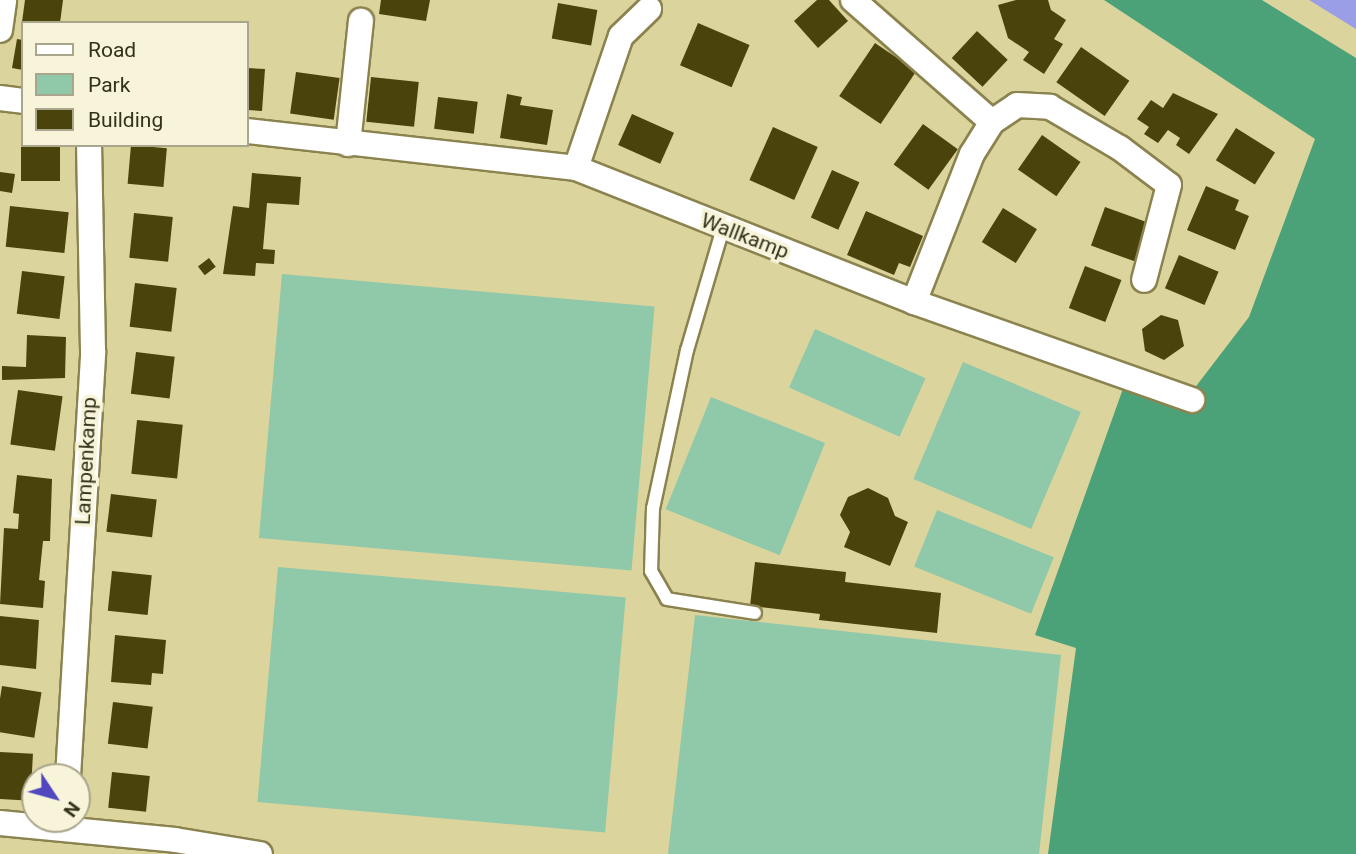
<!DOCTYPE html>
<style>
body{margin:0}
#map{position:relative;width:1356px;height:854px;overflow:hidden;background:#dcd49d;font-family:Roboto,sans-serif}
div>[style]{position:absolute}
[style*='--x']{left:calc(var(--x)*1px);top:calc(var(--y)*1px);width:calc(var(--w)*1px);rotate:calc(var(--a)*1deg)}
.green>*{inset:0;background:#90c8aa;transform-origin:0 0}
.forest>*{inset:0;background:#4ba279}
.water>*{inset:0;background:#999ee6}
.building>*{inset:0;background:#4a430b;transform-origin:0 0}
.roads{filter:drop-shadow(2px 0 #8b834f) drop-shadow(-2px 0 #8b834f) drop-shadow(0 2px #8b834f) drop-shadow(0 -2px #8b834f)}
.service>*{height:12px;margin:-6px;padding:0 6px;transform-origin:6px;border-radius:6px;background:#fff}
.minor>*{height:24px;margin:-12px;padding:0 12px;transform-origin:12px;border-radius:12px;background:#fff}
span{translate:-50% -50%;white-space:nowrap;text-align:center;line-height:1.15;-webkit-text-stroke:7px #f7f4d9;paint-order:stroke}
.street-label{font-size:21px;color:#35321c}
.legend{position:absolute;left:21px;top:21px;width:228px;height:126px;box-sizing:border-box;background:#f7f4d9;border:2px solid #a9a68d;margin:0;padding:9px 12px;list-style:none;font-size:21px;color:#35321c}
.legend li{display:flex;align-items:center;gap:14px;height:35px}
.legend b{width:35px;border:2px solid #a9a68d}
.north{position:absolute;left:21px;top:763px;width:70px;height:70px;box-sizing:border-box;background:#f7f4d9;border:2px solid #a9a68d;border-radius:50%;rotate:126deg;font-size:19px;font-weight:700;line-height:28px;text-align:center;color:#35321c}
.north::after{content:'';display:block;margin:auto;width:24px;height:32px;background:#5147be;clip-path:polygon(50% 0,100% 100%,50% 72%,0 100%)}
</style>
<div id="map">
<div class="green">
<i style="left:282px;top:274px;width:374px;height:265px;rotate:5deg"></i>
<i style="left:815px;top:329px;width:121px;height:64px;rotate:24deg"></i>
<i style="left:963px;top:362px;width:128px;height:127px;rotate:23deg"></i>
<i style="left:711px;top:397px;width:123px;height:121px;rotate:22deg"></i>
<i style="left:937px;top:510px;width:126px;height:61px;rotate:22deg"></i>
<i style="left:278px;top:567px;width:349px;height:236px;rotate:5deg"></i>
<i style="clip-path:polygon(695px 615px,1061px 655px,1039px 854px,668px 854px)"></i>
</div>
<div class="forest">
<i style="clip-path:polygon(1104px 0,1262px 0,1356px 58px,1356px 854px,1048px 854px,1076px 648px,1035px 635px,1125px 383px,1184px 402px,1249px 317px,1315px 139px)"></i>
</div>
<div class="water">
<i style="clip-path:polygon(1309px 0,1356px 0,1356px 29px)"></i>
</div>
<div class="building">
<i style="clip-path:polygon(25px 0,63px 0,60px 23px,22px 22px)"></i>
<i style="clip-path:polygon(381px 0,430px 0,426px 21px,379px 14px)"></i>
<i style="clip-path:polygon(817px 0,829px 0,848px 21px,818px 48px,794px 21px)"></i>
<i style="clip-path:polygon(1016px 0,1048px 0,1051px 10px,1066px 20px,1054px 39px,1063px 44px,1044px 74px,1023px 60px,1029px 52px,1008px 38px,998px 5px)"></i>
<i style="left:558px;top:3px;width:40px;height:36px;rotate:10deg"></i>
<i style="left:698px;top:23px;width:56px;height:46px;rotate:23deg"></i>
<i style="left:977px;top:31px;width:42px;height:37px;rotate:43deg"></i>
<i style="clip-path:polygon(17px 39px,23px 40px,23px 70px,12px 68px)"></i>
<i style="left:875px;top:43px;width:50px;height:64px;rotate:34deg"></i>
<i style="left:1081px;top:47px;width:59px;height:43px;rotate:35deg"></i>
<i style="clip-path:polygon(247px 68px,265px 69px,262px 111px,247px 110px)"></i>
<i style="left:296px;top:72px;width:44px;height:42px;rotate:8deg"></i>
<i style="left:371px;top:77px;width:48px;height:45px;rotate:6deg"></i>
<i style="clip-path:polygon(1173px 93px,1218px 114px,1189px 154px,1176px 145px,1180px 138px,1168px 130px,1158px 143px,1144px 134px,1149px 127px,1137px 119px,1151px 100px,1163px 108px)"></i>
<i style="clip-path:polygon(507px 94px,522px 97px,520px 105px,553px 110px,547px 145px,500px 138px)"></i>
<i style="left:438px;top:97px;width:40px;height:32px;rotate:7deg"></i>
<i style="left:632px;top:114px;width:46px;height:34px;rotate:24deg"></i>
<i style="left:923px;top:124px;width:43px;height:50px;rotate:36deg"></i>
<i style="left:773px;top:127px;width:49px;height:58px;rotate:24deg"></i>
<i style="left:1236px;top:128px;width:46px;height:38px;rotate:32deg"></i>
<i style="left:1042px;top:135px;width:47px;height:42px;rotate:35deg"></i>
<i style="left:21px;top:145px;width:39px;height:36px"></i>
<i style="left:131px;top:145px;width:36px;height:39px;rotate:5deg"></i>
<i style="left:832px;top:170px;width:30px;height:52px;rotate:24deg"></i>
<i style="clip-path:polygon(0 172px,15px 174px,12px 193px,0 191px)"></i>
<i style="clip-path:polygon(252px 173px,301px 177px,299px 205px,267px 203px,263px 249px,275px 250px,274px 264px,256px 263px,255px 276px,223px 274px,233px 206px,249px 208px)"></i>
<i style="clip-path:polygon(1206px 186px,1239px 200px,1235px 210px,1249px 216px,1235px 250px,1187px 230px)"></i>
<i style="left:10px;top:206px;width:59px;height:41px;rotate:6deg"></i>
<i style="left:1105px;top:207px;width:47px;height:41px;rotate:20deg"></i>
<i style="left:1003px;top:208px;width:40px;height:40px;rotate:32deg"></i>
<i style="clip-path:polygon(866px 211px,923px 236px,910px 267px,899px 263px,894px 275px,847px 255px)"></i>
<i style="left:134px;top:213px;width:39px;height:45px;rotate:6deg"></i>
<i style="left:1179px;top:255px;width:43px;height:36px;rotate:23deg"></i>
<i style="left:209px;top:258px;width:11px;height:14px;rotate:52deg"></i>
<i style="left:1085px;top:266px;width:39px;height:45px;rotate:21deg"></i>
<i style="left:22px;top:271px;width:43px;height:43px;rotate:7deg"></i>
<i style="left:135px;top:283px;width:42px;height:44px;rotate:7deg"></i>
<i style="clip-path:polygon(1161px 315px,1178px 320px,1184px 346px,1164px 360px,1145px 351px,1142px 329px)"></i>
<i style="clip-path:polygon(27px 335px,66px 337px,65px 378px,2px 380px,2px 366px,26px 367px)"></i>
<i style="left:136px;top:352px;width:39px;height:42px;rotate:7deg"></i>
<i style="left:18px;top:390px;width:45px;height:55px;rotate:8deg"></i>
<i style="left:137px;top:420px;width:46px;height:54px;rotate:6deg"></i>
<i style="clip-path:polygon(17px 475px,52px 479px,50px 541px,43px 541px,39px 580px,45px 581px,43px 608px,0 604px,4px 528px,18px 529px,19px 514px,13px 513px)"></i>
<i style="clip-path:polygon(868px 488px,888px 498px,895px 516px,908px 522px,890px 566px,844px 547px,850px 532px,840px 515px,848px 497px)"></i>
<i style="left:111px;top:494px;width:46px;height:38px;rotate:7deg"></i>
<i style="clip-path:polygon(755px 562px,846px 572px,845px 582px,941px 593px,937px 633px,819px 620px,820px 614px,750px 606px)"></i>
<i style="left:112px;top:571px;width:40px;height:40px;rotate:6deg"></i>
<i style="clip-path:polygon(0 616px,39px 620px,36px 669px,0 665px)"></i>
<i style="clip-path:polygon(115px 635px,166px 640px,163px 674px,152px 673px,151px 685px,111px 682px)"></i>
<i style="left:2px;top:686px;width:40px;height:46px;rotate:9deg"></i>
<i style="left:113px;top:702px;width:40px;height:42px;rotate:7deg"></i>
<i style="left:0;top:752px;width:33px;height:47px;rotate:3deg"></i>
<i style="left:112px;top:772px;width:38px;height:36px;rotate:6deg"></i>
</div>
<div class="roads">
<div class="service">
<i style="--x:723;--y:228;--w:127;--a:106.4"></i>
<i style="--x:687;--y:350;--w:162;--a:102.1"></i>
<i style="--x:653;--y:508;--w:63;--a:91.8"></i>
<i style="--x:651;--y:571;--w:32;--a:60"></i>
<i style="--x:667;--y:599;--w:89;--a:9"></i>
</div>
<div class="minor">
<i style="--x:853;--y:0;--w:185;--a:41.3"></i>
<i style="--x:0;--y:30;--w:30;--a:-82"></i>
<i style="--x:0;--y:98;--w:23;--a:7"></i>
<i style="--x:247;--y:131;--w:331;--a:6.4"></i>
<i style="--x:576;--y:168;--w:364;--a:21.6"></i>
<i style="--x:914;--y:302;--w:295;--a:19.4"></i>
<i style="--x:348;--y:144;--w:124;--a:-84"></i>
<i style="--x:576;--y:168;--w:139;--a:-71.2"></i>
<i style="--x:621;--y:36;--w:39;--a:-44"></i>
<i style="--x:914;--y:302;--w:159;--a:-68.6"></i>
<i style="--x:972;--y:154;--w:38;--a:-58"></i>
<i style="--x:992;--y:122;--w:30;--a:-34"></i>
<i style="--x:1017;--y:105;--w:33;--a:3"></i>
<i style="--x:1050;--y:107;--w:81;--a:30.4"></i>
<i style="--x:1120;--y:148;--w:61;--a:37.1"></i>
<i style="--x:1169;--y:185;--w:98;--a:104.7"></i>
<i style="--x:68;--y:777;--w:427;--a:-86.6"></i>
<i style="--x:93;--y:351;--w:206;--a:-91.1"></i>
<i style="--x:0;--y:823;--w:176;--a:5.5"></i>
<i style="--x:175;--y:840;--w:86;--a:9.4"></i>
</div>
</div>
<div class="street-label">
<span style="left:745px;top:236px;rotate:21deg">Wallkamp</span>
<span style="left:86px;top:461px;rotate:-87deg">Lampenkamp</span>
</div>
<ul class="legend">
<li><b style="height:9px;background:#fff"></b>Road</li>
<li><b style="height:19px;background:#90c8aa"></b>Park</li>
<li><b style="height:19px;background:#4a430b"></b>Building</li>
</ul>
<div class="north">N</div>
</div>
